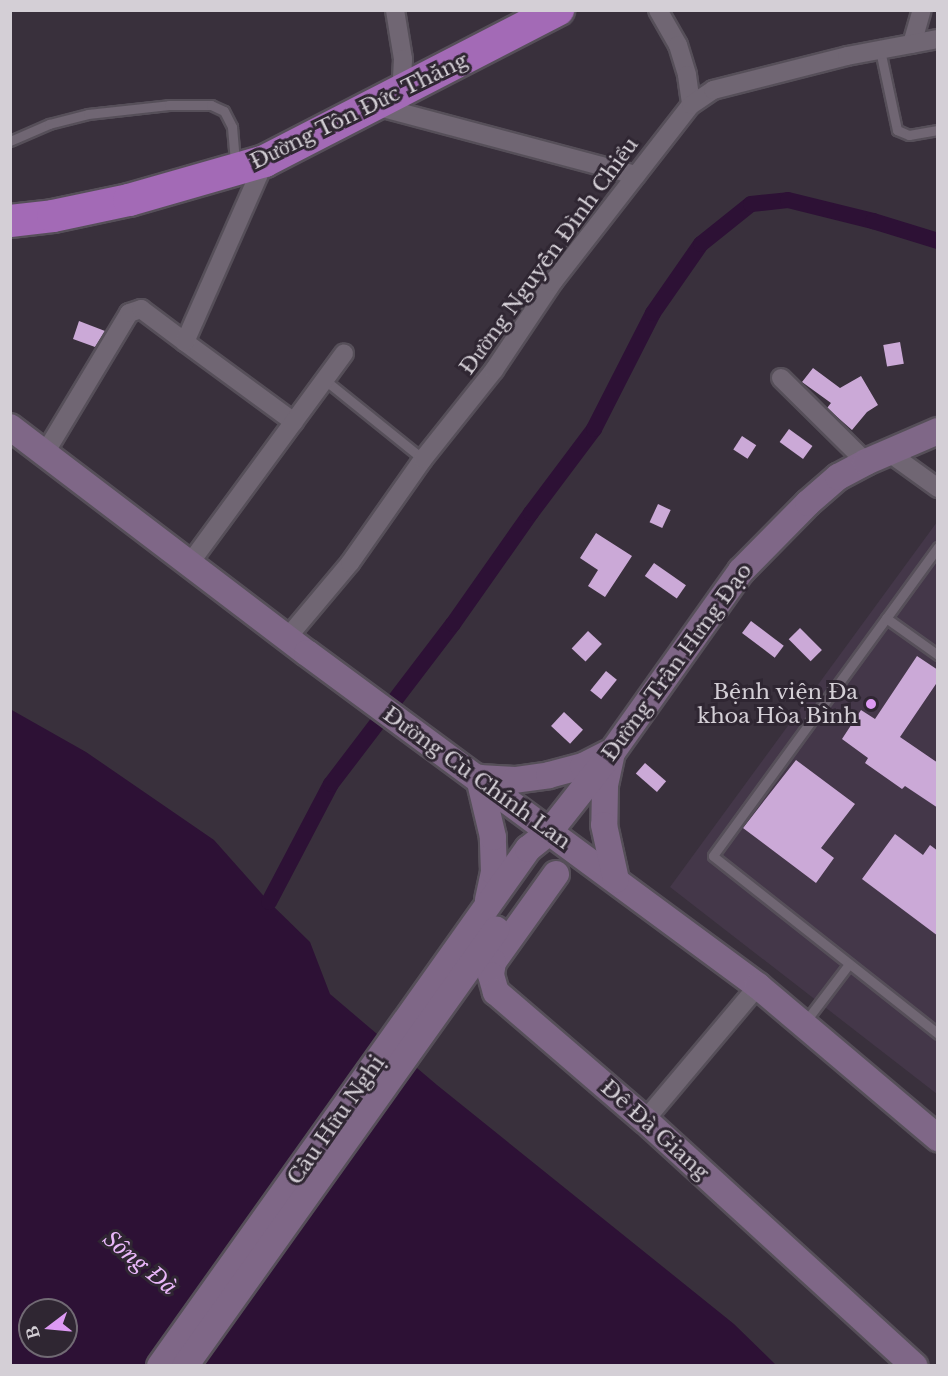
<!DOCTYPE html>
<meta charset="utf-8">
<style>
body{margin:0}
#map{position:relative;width:948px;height:1376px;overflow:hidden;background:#39303c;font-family:"Libre Baskerville",serif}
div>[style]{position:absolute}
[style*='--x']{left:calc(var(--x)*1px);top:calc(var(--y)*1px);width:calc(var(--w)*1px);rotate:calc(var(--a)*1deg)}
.built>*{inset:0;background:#443749}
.water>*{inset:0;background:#2d1135}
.canal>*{height:16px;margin:-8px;padding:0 8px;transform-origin:8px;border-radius:8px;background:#2d1135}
.building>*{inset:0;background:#cba9d7;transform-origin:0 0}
.roads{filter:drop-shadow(2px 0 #564f59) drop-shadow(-2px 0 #564f59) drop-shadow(0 2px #564f59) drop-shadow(0 -2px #564f59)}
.lane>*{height:9px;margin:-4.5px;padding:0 4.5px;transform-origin:4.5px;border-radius:4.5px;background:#706673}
.street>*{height:18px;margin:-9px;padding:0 9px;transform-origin:9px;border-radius:9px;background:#706673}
.secondary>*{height:26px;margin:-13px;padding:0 13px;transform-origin:13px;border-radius:13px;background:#7f6787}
.highway>*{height:32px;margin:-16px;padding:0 16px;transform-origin:16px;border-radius:16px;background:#a36ab6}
.dots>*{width:16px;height:16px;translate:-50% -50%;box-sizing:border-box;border:3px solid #2f2632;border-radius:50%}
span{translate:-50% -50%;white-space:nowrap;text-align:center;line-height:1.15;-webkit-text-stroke:6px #2f2632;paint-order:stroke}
.street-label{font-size:21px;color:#d4cfd6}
.poi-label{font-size:21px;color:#d4cfd6}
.right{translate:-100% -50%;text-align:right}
.water-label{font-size:22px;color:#e9b7f9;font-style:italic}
.frame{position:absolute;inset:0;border:12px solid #d4cfd6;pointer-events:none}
.north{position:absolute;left:18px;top:1298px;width:60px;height:60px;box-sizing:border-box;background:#2f2632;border:2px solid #716a74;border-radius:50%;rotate:254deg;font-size:16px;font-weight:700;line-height:24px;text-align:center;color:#d4cfd6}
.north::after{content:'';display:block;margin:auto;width:21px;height:27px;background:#dd99f3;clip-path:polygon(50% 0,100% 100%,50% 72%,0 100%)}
</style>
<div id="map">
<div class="built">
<i style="clip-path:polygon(937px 522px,937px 1094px,670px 887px)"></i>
</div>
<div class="water">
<i style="clip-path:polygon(evenodd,10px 709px,86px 752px,214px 840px,269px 902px,310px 942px,330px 994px,437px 1085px,734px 1324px,776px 1365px,11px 1365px,10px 709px,30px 1310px,66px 1310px,66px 1346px,30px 1346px,30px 1310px)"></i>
</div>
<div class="canal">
<i style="--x:269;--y:902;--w:133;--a:-62.3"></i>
<i style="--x:331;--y:784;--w:201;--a:-52.7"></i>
<i style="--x:453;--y:624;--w:136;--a:-54.9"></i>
<i style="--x:531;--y:513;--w:105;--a:-53.1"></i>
<i style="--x:594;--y:429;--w:130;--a:-63"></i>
<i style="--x:653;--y:313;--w:84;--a:-55.2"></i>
<i style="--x:701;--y:244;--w:64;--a:-38.7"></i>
<i style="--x:751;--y:204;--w:37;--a:-6"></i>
<i style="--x:788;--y:200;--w:88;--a:13.9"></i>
<i style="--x:873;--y:221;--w:68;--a:17.1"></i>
</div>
<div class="building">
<i style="clip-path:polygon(79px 321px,105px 331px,95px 347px,73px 339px)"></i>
<i style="left:900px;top:342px;width:22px;height:17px;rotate:80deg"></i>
<i style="clip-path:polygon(813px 368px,840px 388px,861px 376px,878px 405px,867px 412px,852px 430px,827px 408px,831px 403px,802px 382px)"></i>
<i style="left:789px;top:429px;width:29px;height:16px;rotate:36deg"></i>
<i style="left:742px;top:436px;width:17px;height:16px;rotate:33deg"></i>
<i style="left:658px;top:504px;width:14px;height:20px;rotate:25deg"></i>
<i style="clip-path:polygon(596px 533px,632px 556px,605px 597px,588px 586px,598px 570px,580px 558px)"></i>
<i style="left:654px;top:563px;width:39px;height:16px;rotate:35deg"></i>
<i style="left:751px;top:621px;width:41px;height:15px;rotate:37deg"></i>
<i style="left:800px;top:628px;width:31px;height:16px;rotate:45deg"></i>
<i style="left:588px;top:631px;width:19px;height:24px;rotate:43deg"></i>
<i style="clip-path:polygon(917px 656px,938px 670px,938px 681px,900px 737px,938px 763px,938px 808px,905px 786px,902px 789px,865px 763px,868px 758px,842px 739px,861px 710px,875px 719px)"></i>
<i style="left:606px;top:671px;width:14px;height:25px;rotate:39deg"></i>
<i style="left:564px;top:712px;width:26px;height:19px;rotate:43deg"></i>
<i style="clip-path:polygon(796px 760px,855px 804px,821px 848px,834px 858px,816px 883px,743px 828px)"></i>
<i style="left:645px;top:763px;width:28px;height:14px;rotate:41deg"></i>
<i style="clip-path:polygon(895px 834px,923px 855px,930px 845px,938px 851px,938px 936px,862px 879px)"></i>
</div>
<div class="roads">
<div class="lane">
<i style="--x:880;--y:50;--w:82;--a:78"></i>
<i style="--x:897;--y:130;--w:13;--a:23"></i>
<i style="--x:909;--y:135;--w:29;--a:-10"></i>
<i style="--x:10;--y:141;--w:43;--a:-23.6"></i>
<i style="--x:49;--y:124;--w:40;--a:-14.4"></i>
<i style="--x:88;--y:114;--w:81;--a:-6.3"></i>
<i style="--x:169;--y:105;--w:42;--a:0"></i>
<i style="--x:211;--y:105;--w:14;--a:25"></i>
<i style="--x:224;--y:111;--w:18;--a:63"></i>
<i style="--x:232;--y:127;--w:38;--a:85"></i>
<i style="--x:325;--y:380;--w:126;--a:38.9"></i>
<i style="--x:938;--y:547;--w:382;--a:126.1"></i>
<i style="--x:713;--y:856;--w:287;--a:38.3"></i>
<i style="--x:886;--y:618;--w:64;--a:35.4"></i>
<i style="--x:805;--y:1022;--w:73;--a:-52.8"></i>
</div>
<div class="street">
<i style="--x:395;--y:10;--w:50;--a:80.7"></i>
<i style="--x:403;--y:59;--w:34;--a:93"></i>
<i style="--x:658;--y:10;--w:40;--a:60.3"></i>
<i style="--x:678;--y:45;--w:31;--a:73"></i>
<i style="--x:687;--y:75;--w:30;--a:82"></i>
<i style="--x:912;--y:44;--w:35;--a:-74"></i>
<i style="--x:376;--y:106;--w:269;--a:14.9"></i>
<i style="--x:185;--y:342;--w:135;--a:36.3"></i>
<i style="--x:781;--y:378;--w:120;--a:44.7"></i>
<i style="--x:888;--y:452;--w:62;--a:35.8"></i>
<i style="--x:45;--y:453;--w:163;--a:-59"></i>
<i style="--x:129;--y:313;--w:13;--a:-18"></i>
<i style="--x:141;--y:309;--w:55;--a:36.9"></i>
<i style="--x:185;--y:342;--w:198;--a:-66.2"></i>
<i style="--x:190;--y:563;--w:260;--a:-53.7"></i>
<i style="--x:287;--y:638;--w:98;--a:-50"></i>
<i style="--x:350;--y:563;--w:127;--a:-54.9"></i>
<i style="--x:423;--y:459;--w:114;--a:-51.4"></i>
<i style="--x:494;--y:370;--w:106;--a:-56.2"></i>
<i style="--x:553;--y:282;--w:224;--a:-52.1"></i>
<i style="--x:691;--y:105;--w:27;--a:-34"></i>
<i style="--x:713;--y:90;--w:138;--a:-14.2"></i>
<i style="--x:847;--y:56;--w:93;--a:-10.6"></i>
<i style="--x:645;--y:1120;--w:175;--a:-49.9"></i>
</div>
<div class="secondary">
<i style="--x:10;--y:427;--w:373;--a:37.3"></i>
<i style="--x:307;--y:653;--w:561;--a:36.44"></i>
<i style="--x:758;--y:986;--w:236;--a:40.2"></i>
<i style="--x:611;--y:757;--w:30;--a:102"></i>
<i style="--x:605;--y:786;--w:39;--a:91"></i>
<i style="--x:604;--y:825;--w:56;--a:77.7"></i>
<i style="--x:556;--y:874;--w:108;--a:125.6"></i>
<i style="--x:493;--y:962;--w:13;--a:99"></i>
<i style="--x:491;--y:975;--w:18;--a:74"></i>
<i style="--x:496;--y:992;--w:196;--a:40.7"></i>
<i style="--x:645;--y:1120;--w:365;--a:42.4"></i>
<i style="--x:488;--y:900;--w:29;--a:-78"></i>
<i style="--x:494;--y:872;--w:35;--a:-92"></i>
<i style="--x:493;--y:837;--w:61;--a:-103.3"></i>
<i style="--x:479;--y:778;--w:36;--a:3"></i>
<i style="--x:515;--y:780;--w:34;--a:-8"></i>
<i style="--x:549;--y:775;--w:35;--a:-15"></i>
<i style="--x:583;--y:766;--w:27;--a:-27"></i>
<i style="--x:160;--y:1366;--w:635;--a:-54.56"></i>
<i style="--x:528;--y:849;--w:28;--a:-39"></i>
<i style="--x:550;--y:831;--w:102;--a:-51.8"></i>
<i style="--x:613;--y:751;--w:221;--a:-54.6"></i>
<i style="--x:741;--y:571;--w:95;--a:-45.4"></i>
<i style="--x:808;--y:503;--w:40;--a:-41"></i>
<i style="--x:838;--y:477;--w:32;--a:-28"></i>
<i style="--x:866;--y:462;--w:78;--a:-23.3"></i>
<i style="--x:185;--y:1366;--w:536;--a:-54.5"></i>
</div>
<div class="highway">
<i style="--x:10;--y:221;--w:43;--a:-6.6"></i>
<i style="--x:53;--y:216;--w:78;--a:-11.9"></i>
<i style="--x:129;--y:200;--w:141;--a:-16"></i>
<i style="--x:265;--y:161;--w:330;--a:-27.3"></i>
</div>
</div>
<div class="dots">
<i style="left:871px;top:704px;background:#dd99f3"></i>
</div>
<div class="street-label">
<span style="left:359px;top:111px;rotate:-26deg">Đường Tôn Đức Thắng</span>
<span style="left:549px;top:256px;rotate:-54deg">Đường Nguyễn Đình Chiểu</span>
<span style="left:677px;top:662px;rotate:-54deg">Đường Trần Hưng Đạo</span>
<span style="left:477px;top:778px;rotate:36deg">Đường Cù Chính Lan</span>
<span style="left:336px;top:1120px;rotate:-55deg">Cầu Hữu Nghị</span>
<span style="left:655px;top:1130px;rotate:42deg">Đê Đà Giang</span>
</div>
<div class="poi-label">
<span class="right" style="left:858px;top:704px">Bệnh viện Đa<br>khoa Hòa Bình</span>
</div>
<div class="water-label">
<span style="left:140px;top:1263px;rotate:39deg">Sông Đà</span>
</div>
<div class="frame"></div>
<div class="north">B</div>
</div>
